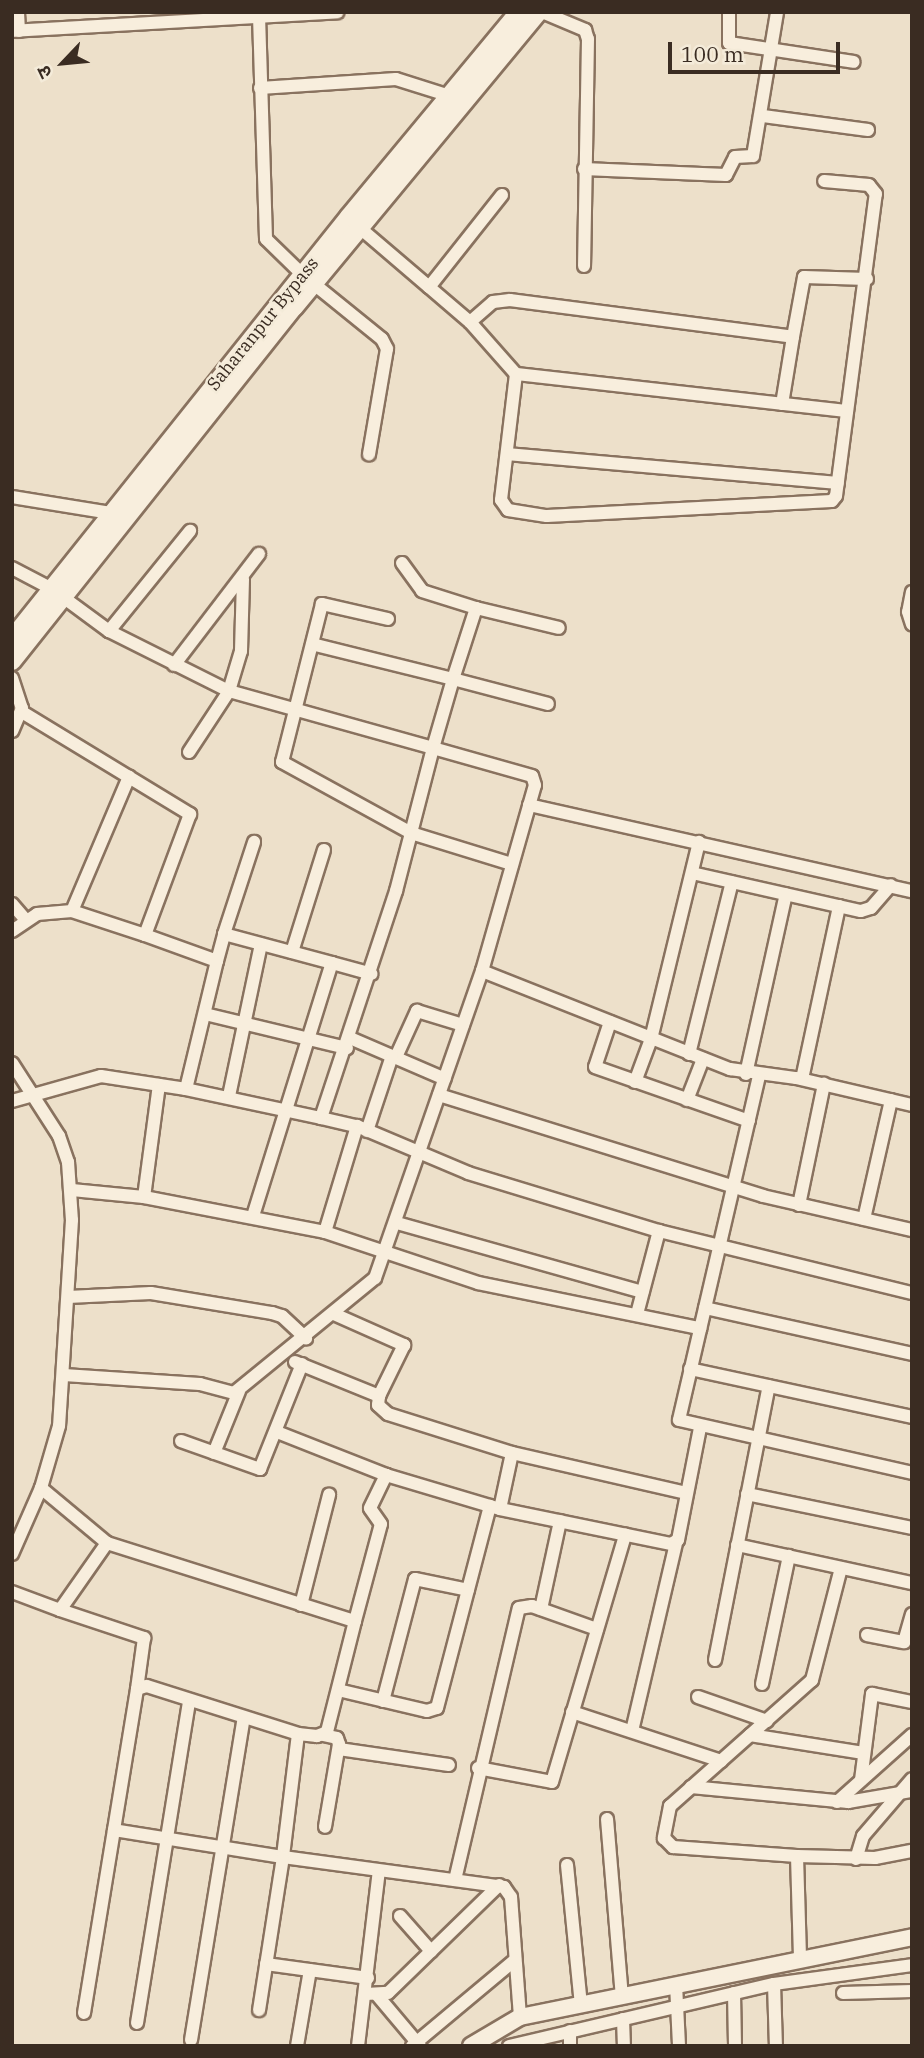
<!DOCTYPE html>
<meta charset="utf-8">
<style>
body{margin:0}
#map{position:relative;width:924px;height:2058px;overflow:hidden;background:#ede0ca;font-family:"IBM Plex Serif","Noto Sans Devanagari",serif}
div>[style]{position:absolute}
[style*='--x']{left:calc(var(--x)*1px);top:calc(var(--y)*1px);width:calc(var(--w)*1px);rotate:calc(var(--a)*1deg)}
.roads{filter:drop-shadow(2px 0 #89725f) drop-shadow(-2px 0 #89725f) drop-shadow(0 2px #89725f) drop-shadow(0 -2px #89725f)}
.minor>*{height:12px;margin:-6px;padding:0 6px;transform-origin:6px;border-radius:6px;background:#f8eedd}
.tertiary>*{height:16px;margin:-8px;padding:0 8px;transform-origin:8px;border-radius:8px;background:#f8eedd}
.secondary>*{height:18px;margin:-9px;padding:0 9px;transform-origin:9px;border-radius:9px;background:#f8eedd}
span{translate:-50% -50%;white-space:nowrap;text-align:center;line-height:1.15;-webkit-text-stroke:5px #f4ebd9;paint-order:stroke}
.street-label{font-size:18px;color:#3a2c22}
.frame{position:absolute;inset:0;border:14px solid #3a2c22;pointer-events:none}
.north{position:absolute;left:28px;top:28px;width:70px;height:70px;-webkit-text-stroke:5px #f4ebd9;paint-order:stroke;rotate:244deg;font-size:19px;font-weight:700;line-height:28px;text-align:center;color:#3a2c22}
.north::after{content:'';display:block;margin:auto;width:24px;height:32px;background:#3a2c22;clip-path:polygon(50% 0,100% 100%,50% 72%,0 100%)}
.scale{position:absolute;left:668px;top:42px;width:172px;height:32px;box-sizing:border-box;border:4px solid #3a2c22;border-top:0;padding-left:9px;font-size:21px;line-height:24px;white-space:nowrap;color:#3a2c22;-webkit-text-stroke:5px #f4ebd9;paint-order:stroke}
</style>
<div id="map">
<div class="roads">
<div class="minor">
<i style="--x:18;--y:12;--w:19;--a:87"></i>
<i style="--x:542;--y:12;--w:47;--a:22.7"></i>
<i style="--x:585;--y:30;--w:9;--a:72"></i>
<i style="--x:588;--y:39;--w:227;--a:91"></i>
<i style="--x:729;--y:12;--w:31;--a:90"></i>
<i style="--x:729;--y:43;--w:126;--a:8.6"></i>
<i style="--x:259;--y:16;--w:223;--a:88.2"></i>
<i style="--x:266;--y:239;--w:50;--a:44.2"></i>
<i style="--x:12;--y:31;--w:326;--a:-3.3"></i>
<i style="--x:260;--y:88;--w:136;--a:-3.8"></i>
<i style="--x:396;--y:79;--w:57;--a:17.5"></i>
<i style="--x:763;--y:116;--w:106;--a:7.6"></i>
<i style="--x:584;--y:169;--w:142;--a:2.4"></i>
<i style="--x:726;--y:175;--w:20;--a:-63"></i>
<i style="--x:735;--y:157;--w:18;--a:-3"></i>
<i style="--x:753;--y:156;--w:146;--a:-80.5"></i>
<i style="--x:502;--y:195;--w:117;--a:128.4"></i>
<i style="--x:429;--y:287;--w:54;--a:40.5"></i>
<i style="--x:470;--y:322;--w:69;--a:48.5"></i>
<i style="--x:516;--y:374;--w:333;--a:6.4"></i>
<i style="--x:360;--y:228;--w:91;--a:40.5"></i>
<i style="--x:314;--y:284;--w:87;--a:39"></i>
<i style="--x:382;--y:339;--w:11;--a:63"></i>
<i style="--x:387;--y:349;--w:107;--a:99.7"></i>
<i style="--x:470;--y:322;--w:30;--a:-41"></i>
<i style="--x:493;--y:302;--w:17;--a:-7"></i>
<i style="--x:510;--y:300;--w:285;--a:7.4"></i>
<i style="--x:793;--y:337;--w:68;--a:99.3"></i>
<i style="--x:793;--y:337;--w:61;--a:-79.6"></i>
<i style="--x:804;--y:277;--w:63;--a:1.8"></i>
<i style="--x:516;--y:374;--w:127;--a:96.8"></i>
<i style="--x:501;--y:500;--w:12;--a:55"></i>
<i style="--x:508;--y:510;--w:39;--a:9"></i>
<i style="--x:547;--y:516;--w:285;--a:-3"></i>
<i style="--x:832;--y:501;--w:6;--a:-51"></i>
<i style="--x:836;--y:496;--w:305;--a:-82.5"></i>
<i style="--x:876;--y:194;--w:11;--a:-128"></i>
<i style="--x:869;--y:185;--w:45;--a:-174.9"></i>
<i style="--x:507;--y:454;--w:332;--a:5"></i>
<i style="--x:12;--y:497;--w:100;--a:9.2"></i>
<i style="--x:402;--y:563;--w:34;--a:54"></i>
<i style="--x:422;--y:591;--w:57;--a:17.5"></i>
<i style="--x:476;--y:608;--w:75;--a:107.9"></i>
<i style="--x:453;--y:679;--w:98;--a:14.7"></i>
<i style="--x:12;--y:568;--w:45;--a:27.7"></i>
<i style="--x:52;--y:589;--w:71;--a:36.4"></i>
<i style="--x:109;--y:631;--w:134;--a:26.6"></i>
<i style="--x:229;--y:691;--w:212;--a:15.6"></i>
<i style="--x:433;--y:748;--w:72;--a:-73.8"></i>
<i style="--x:453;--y:679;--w:145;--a:-166.1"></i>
<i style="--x:912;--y:592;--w:20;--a:101"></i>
<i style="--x:908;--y:612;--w:13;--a:72"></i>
<i style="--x:476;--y:608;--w:85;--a:13.5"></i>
<i style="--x:388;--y:619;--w:68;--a:-167.2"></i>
<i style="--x:322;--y:604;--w:163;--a:104.2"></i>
<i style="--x:282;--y:762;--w:147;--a:28.8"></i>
<i style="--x:411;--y:833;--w:106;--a:17.1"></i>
<i style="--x:109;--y:631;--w:129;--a:-51"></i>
<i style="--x:174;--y:665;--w:140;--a:-52.6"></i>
<i style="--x:12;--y:678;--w:32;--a:72"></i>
<i style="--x:22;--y:708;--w:25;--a:113"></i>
<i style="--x:22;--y:712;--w:197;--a:31.3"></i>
<i style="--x:190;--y:814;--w:129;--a:110.4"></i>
<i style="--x:145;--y:935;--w:77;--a:-161.8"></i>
<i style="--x:189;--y:752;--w:73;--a:-56.7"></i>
<i style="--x:229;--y:691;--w:42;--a:-73.3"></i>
<i style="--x:241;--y:651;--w:72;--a:-88.4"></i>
<i style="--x:529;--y:805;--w:393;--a:12.7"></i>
<i style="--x:692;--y:873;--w:173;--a:12.7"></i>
<i style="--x:861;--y:911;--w:10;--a:-17"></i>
<i style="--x:871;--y:908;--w:30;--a:-49"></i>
<i style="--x:12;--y:904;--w:21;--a:49"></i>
<i style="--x:12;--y:931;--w:30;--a:-34"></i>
<i style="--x:37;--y:914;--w:35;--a:-5"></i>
<i style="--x:72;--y:911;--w:146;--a:-67"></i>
<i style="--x:224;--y:934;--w:97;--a:-71.9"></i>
<i style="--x:292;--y:952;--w:107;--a:-72.6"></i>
<i style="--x:217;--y:961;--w:28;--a:-75"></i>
<i style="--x:224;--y:934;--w:112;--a:15"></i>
<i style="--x:482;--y:971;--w:267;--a:21.6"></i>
<i style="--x:730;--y:1069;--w:67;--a:7.8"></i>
<i style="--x:796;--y:1078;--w:119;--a:13.1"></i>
<i style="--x:205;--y:1014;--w:146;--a:13.5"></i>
<i style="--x:610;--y:1022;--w:47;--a:108.4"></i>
<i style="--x:595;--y:1067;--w:163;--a:19.3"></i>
<i style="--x:350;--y:1038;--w:103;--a:23.3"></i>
<i style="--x:689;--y:1054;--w:177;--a:-76"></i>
<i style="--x:396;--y:1057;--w:51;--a:-65.5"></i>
<i style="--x:417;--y:1011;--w:48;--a:16.9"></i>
<i style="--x:12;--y:1063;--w:87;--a:57.2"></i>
<i style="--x:59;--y:1136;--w:28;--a:71"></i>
<i style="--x:68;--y:1162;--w:58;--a:86.1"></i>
<i style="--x:72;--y:1220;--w:206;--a:93.6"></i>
<i style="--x:59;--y:1426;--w:65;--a:106.2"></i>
<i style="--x:41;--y:1488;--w:72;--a:113.7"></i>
<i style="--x:746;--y:1074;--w:184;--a:-77.5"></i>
<i style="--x:759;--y:1076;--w:353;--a:103.1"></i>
<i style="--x:679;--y:1420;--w:239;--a:12.8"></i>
<i style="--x:802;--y:1079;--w:177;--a:-77.9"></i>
<i style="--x:635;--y:1082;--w:46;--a:-69.6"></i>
<i style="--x:651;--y:1039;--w:203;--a:-76.3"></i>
<i style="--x:439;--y:1095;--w:339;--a:17.3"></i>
<i style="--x:763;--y:1196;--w:153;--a:12.9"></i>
<i style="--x:229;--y:1096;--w:155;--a:-78.1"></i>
<i style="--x:687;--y:1100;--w:44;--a:-68.7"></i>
<i style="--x:12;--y:1101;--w:92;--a:-15.7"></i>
<i style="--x:101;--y:1076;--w:86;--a:8.7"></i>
<i style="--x:186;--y:1089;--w:132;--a:-76.4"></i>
<i style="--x:217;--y:961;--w:77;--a:-160.1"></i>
<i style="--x:321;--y:1118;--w:37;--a:13"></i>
<i style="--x:357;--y:1126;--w:121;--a:22.9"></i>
<i style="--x:468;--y:1173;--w:200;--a:16.9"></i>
<i style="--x:659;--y:1231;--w:260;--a:13.8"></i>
<i style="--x:367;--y:1131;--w:79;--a:-71.6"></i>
<i style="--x:72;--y:1190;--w:72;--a:5.6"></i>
<i style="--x:144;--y:1197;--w:184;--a:10.9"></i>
<i style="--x:325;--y:1232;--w:161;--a:18.4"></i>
<i style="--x:478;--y:1283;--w:227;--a:11.5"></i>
<i style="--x:144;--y:1197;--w:113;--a:-82.4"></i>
<i style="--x:799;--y:1205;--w:124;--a:-78.3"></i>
<i style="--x:253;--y:1216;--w:265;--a:-72.7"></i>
<i style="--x:332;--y:963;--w:41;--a:15.4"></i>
<i style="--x:864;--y:1219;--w:122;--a:-77.2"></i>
<i style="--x:397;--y:1223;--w:255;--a:15.7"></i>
<i style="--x:325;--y:1232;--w:111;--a:-73.2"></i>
<i style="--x:68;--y:1297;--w:83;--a:-2.8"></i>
<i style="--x:151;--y:1293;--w:123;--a:9.4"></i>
<i style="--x:272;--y:1313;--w:10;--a:17"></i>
<i style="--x:282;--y:1316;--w:33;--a:43"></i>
<i style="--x:705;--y:1308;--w:212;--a:12.5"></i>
<i style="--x:334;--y:1314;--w:77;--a:23.9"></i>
<i style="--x:404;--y:1345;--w:57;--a:116.1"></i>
<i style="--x:379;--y:1396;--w:9;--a:96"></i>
<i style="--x:378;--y:1405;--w:13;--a:42"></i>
<i style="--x:388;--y:1414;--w:130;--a:17.5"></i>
<i style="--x:512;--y:1453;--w:179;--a:12.9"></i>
<i style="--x:637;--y:1314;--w:86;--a:-75.2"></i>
<i style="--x:295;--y:1362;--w:91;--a:22"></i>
<i style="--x:690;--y:1369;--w:227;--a:12.2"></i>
<i style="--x:64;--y:1375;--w:136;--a:3.8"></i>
<i style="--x:200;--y:1384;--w:35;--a:15"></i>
<i style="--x:234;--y:1393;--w:182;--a:-39.2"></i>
<i style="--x:375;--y:1278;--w:325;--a:-70.8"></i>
<i style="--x:482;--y:971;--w:193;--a:-74.1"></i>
<i style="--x:535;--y:785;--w:9;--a:-108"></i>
<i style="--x:532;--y:776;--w:103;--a:-164.2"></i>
<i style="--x:433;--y:748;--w:148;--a:104.5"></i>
<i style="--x:396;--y:891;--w:239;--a:108.3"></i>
<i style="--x:321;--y:1118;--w:138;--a:-167.9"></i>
<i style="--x:277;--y:1432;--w:117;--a:21.5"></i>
<i style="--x:386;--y:1475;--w:119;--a:16.6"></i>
<i style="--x:500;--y:1509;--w:175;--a:11.6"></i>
<i style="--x:671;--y:1544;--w:8;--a:-30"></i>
<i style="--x:678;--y:1540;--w:114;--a:-78.9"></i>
<i style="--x:181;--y:1441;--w:84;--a:19.5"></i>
<i style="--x:260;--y:1469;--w:113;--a:-68.2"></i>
<i style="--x:214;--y:1453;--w:67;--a:-68"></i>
<i style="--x:41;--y:1488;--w:86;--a:39.8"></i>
<i style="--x:107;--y:1543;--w:260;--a:17.5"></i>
<i style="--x:355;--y:1621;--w:114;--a:104.2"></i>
<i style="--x:327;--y:1732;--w:11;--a:158"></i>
<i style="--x:317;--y:1736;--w:19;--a:-174"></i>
<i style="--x:298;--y:1734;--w:124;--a:97"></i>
<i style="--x:283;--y:1857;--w:223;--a:7.7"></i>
<i style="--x:504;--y:1887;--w:12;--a:55"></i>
<i style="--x:511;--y:1897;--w:120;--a:85.7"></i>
<i style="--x:747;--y:1494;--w:168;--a:11.6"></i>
<i style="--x:500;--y:1509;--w:57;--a:-77.9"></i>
<i style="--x:737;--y:1545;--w:179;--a:12.3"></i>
<i style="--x:841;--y:1568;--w:116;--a:104.5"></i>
<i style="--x:812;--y:1680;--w:190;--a:138.4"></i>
<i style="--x:670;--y:1806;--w:33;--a:101"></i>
<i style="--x:664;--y:1838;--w:13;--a:45"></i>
<i style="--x:673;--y:1847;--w:124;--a:4.2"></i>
<i style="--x:797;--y:1856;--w:78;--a:1.5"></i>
<i style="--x:875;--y:1858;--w:38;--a:-11"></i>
<i style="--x:12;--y:1592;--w:51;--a:20.6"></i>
<i style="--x:60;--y:1610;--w:82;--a:-55"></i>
<i style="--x:301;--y:1605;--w:114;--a:-75.7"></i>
<i style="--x:541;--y:1609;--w:90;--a:-77.8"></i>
<i style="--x:60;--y:1610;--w:89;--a:18.4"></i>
<i style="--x:144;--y:1638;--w:51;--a:97.8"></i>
<i style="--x:355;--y:1621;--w:100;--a:-75"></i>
<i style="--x:381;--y:1524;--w:19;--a:-125"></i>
<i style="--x:370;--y:1508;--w:37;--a:-64"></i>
<i style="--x:867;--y:1635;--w:38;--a:11"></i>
<i style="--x:904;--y:1642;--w:29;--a:-74"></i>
<i style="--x:715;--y:1660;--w:279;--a:-78.9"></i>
<i style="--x:762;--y:1684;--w:131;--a:-78.1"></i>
<i style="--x:338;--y:1690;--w:91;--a:13.3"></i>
<i style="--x:427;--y:1711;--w:10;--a:-17"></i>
<i style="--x:437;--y:1708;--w:209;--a:-75.3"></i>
<i style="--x:698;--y:1697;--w:73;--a:19.2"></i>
<i style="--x:383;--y:1701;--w:126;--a:-75.3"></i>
<i style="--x:415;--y:1579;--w:54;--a:11.7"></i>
<i style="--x:572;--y:1712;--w:157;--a:18.2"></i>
<i style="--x:632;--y:1731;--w:192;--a:-76.8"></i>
<i style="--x:323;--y:1735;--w:14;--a:12"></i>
<i style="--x:337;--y:1738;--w:6;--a:72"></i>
<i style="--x:339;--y:1744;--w:84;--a:99.6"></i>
<i style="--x:750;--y:1735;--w:115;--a:9"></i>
<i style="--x:339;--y:1749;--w:111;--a:8.3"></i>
<i style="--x:478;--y:1768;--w:75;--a:10.7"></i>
<i style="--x:552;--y:1782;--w:258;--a:-73.5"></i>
<i style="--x:861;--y:1780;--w:87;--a:-82.7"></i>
<i style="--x:872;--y:1694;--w:41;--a:11.3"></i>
<i style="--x:691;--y:1787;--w:158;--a:5.5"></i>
<i style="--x:848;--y:1802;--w:65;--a:-9.8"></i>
<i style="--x:837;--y:1802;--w:101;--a:-41.8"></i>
<i style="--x:607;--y:1819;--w:179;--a:85.2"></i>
<i style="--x:114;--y:1830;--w:171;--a:9.1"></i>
<i style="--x:283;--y:1857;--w:155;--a:98.9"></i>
<i style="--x:797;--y:1856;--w:103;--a:88.3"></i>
<i style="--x:856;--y:1859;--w:24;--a:-73"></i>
<i style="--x:863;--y:1836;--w:75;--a:-49.3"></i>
<i style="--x:567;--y:1865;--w:141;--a:84.3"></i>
<i style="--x:455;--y:1880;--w:279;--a:-76.8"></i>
<i style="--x:519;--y:1608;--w:13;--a:-9"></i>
<i style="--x:532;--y:1606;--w:69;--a:19.5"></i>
<i style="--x:400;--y:1916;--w:47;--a:48.5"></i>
<i style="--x:266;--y:1964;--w:103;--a:7.8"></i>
<i style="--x:676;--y:1984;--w:62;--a:87.2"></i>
<i style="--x:774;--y:1984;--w:62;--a:88.2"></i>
<i style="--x:734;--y:1993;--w:53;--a:88.9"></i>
<i style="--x:843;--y:1993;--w:69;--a:-1.7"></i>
<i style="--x:366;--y:1994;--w:22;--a:-3"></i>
<i style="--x:388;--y:1993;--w:155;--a:-44.2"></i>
<i style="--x:377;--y:1995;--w:67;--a:49.9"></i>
<i style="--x:84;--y:2013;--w:328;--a:-80.7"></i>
<i style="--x:137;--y:1689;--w:10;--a:-17"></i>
<i style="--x:147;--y:1686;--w:158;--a:17.6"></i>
<i style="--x:623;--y:2019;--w:27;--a:88"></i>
<i style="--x:137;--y:2023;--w:326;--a:-80.8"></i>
<i style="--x:191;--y:2040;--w:326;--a:-80.7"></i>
<i style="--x:297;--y:2046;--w:77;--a:-80.3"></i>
<i style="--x:358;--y:2046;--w:176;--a:-83.2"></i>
<i style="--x:412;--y:2046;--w:134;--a:-39.9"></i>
<i style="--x:509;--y:2046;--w:272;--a:-13.2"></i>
<i style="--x:774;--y:1984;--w:139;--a:-7.8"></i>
<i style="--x:570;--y:2046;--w:15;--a:-90"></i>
</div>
<div class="tertiary">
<i style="--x:471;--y:2046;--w:57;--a:-30.6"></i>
<i style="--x:520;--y:2017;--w:400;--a:-11.5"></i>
</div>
<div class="secondary">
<i style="--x:12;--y:639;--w:540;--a:-51.39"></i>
<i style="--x:349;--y:217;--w:266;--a:-50.3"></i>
<i style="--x:12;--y:661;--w:453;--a:-51.5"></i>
<i style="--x:294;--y:307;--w:383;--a:-50.4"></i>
</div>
</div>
<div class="street-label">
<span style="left:263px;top:324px;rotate:-51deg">Saharanpur Bypass</span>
</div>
<div class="frame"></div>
<div class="north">उ</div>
<div class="scale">100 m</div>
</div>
